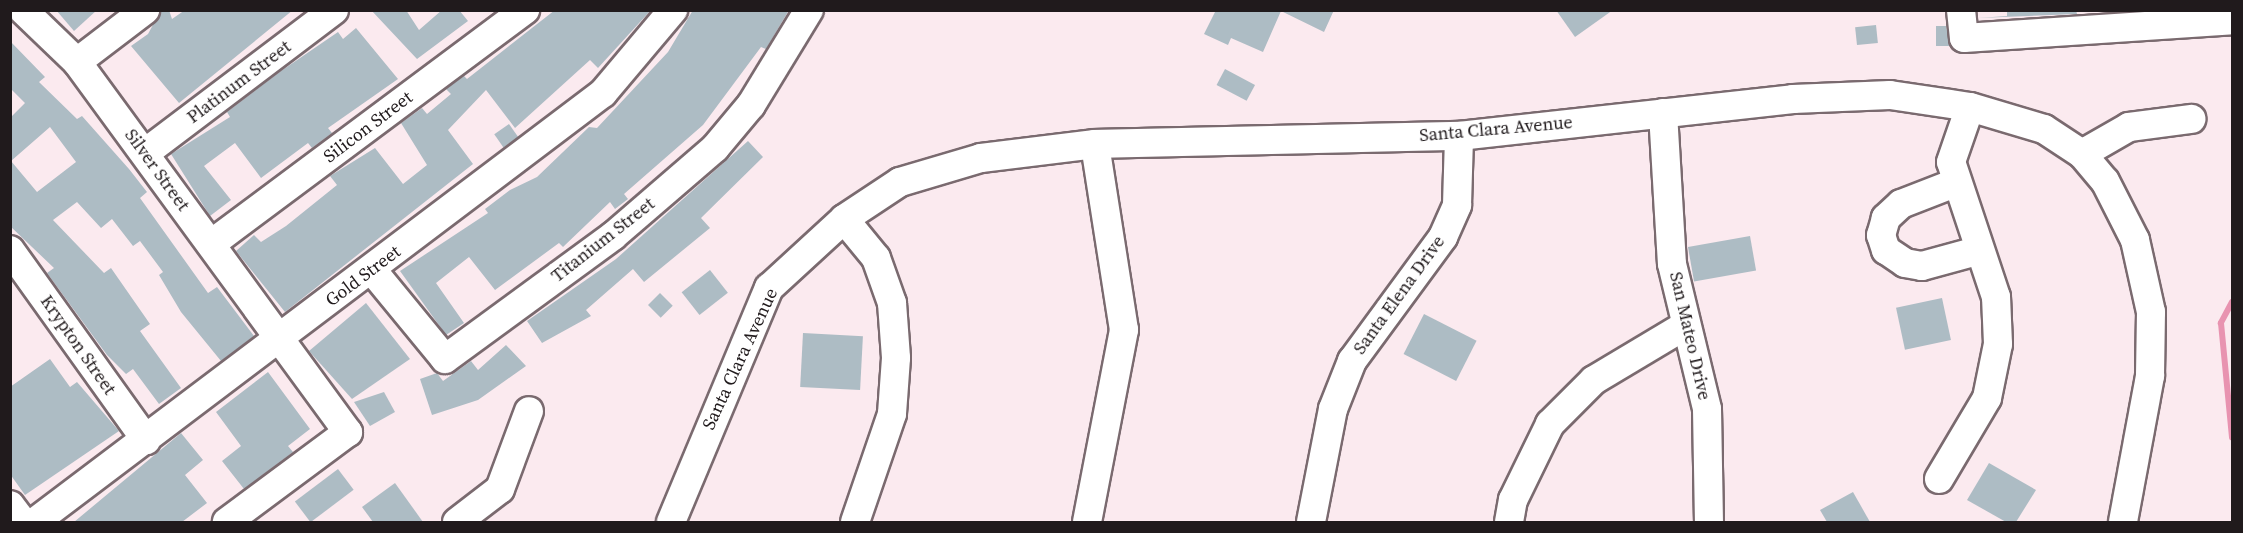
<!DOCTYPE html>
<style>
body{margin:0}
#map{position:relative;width:2243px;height:533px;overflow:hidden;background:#fbeaef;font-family:"Source Serif 4",serif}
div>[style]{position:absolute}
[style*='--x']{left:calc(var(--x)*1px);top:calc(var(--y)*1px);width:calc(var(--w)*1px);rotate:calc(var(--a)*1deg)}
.stream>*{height:6px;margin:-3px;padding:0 3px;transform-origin:3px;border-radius:3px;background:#e893b0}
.building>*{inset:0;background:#adbcc4;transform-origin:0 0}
.roads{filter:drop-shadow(2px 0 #7a6a6f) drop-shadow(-2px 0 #7a6a6f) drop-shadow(0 2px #7a6a6f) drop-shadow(0 -2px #7a6a6f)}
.minor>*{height:28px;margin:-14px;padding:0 14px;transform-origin:14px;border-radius:14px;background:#fff}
span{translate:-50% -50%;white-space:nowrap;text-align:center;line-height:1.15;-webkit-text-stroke:4.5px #fff;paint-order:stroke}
.street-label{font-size:18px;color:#201a1c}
.frame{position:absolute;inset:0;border:12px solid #201a1c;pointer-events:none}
</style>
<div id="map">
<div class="stream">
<i style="--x:2232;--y:302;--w:24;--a:118"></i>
<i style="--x:2221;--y:323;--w:115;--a:84.5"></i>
</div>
<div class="building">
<i style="clip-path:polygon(56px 10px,97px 10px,74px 31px)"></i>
<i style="clip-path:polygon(161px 10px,169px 10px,172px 19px,185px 10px,293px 10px,179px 103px,131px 46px,148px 34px)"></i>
<i style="clip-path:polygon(371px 10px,406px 10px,419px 30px,442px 10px,459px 10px,468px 21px,417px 59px)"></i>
<i style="clip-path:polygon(555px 10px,651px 10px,598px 68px,590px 60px,515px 128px,486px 90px,448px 130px,473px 164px,285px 312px,236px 251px,254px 235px,261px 242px,286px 226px,337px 185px,330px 176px,375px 148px,403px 184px,427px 165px,401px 123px,422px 108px,427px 114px,451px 94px,446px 89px,464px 76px,467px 79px)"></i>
<i style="clip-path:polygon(693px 10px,789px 10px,766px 49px,761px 47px,703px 125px,624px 194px,628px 199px,615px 209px,610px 202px,563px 247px,559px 243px,495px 290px,469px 257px,436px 283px,464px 323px,446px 335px,400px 271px,488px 213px,485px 209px,510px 190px,537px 177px,589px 127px,597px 128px,668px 52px)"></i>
<i style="clip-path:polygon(1216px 10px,1334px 10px,1324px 32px,1281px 11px,1263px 52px,1231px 38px,1228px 45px,1204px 34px)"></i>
<i style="clip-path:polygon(1556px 10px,1613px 10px,1575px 37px)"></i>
<i style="clip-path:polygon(2076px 10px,2077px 14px,1978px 18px,2007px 16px,2007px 11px)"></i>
<i style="left:1876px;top:25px;width:18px;height:21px;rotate:84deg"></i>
<i style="clip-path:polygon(1936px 26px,1946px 26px,1950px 46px,1936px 46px)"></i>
<i style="clip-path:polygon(356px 28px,398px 79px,328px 128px,332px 133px,312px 148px,308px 143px,261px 178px,235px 143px,204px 166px,231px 200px,210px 216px,171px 154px,230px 117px,227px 112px,281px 71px,338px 32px,343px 39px)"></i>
<i style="clip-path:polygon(evenodd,10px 41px,45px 77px,39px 82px,77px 119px,82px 116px,129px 169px,147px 192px,140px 198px,208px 293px,217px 287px,254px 336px,221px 361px,181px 312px,159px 275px,163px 272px,140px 241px,133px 246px,112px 219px,101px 228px,77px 202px,53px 220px,104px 273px,111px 268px,150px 324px,140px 331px,181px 388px,159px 404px,133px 369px,126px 374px,107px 355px,47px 273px,54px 268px,10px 226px,10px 118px,25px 103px,10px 88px,10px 41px,50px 127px,76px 162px,37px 192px,11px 161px,50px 127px)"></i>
<i style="left:1225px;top:69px;width:34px;height:18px;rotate:28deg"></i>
<i style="left:509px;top:124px;width:16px;height:18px;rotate:55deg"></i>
<i style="clip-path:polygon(748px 141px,763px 157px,701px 218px,710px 228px,644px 282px,633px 269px,586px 310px,591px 316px,542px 343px,527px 321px,616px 259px)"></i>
<i style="left:1750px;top:236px;width:35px;height:63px;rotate:80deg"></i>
<i style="left:710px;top:270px;width:29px;height:36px;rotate:52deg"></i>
<i style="left:660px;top:293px;width:18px;height:17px;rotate:45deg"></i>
<i style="left:1942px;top:298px;width:43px;height:47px;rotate:78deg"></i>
<i style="clip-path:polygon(366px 303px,410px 359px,352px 399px,309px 351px)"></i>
<i style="left:1424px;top:314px;width:59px;height:45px;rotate:27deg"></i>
<i style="left:803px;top:333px;width:60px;height:54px;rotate:3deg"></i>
<i style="clip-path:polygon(506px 345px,526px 366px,478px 400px,432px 415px,420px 379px,437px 373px,443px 381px,471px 361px,478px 370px)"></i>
<i style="clip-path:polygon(50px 359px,70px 387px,77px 382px,119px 431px,25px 495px,10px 474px,10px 387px)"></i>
<i style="clip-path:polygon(268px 372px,310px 429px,288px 446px,293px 452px,244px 489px,222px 461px,241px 446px,216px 412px)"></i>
<i style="clip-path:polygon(384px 392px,395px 412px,370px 426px,354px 402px)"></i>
<i style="clip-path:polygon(181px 433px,203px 460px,185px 475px,207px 503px,182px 522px,74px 522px)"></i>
<i style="clip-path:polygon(1989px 463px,2036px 490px,2016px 522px,2006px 522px,1967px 500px)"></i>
<i style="left:338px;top:469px;width:26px;height:54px;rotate:53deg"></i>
<i style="clip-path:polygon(395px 483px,423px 522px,373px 522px,362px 507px)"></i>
<i style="clip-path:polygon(1853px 492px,1870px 522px,1827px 522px,1820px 510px)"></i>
</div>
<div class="roads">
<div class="minor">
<i style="--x:23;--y:10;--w:75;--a:43.9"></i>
<i style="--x:77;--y:62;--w:459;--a:53.8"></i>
<i style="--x:348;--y:432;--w:151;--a:143.4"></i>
<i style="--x:1961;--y:10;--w:28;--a:84"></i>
<i style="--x:1964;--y:38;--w:269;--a:-3.8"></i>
<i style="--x:77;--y:62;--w:86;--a:-37.4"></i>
<i style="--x:1663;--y:113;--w:151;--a:86.6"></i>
<i style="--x:1672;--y:264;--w:149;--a:76.4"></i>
<i style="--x:1707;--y:409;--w:113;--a:89"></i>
<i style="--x:145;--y:153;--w:237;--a:-37.1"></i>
<i style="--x:2082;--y:154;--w:54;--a:-29.9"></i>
<i style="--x:2129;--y:127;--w:63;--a:-7.4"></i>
<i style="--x:1955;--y:183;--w:58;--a:158.7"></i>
<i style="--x:1901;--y:204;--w:21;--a:137"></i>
<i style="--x:1886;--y:218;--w:18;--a:106"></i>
<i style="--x:1881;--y:235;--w:16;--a:72"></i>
<i style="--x:1886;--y:250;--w:23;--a:34"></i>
<i style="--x:1905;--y:263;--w:17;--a:10"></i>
<i style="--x:1922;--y:266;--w:57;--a:-15.3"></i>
<i style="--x:844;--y:219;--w:50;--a:50.6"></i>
<i style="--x:876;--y:258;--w:48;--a:70.4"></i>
<i style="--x:892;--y:303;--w:55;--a:85.8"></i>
<i style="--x:896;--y:358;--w:56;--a:94.1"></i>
<i style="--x:892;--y:414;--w:114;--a:108.9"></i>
<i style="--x:211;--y:244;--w:392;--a:-36.7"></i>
<i style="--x:10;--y:250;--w:234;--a:54.4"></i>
<i style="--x:372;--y:270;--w:115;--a:50.6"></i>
<i style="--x:445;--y:359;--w:208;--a:-36.2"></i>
<i style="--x:613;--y:236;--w:135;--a:-40.8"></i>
<i style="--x:715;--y:148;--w:56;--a:-50.1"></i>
<i style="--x:751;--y:105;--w:111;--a:-58.6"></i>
<i style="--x:1939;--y:479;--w:94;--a:-59.3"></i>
<i style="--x:1987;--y:398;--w:55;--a:-78.5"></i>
<i style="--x:1998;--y:344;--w:47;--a:-92.4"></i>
<i style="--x:1996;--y:297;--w:142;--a:-108.4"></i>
<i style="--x:1951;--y:162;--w:58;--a:-70.9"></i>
<i style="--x:10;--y:505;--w:21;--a:53"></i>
<i style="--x:35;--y:522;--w:712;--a:-37.06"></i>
<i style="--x:603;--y:93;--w:109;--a:-49.9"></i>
<i style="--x:457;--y:522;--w:54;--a:-37.5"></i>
<i style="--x:500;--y:489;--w:83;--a:-69.6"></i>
<i style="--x:671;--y:522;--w:254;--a:-67.3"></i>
<i style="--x:769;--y:288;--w:102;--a:-42.6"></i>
<i style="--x:844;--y:219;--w:67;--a:-33.5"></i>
<i style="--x:900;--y:182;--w:84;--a:-16.5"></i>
<i style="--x:981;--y:158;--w:115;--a:-7"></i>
<i style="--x:1095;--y:144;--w:364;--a:-1.3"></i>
<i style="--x:1459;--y:136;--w:336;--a:-6.3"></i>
<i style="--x:1793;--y:99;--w:97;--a:-2.4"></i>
<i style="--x:1890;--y:95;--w:81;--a:8.5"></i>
<i style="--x:1970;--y:107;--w:77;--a:16.6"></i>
<i style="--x:2044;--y:129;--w:45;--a:33.3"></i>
<i style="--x:2082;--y:154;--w:35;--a:50"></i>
<i style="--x:2105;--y:181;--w:66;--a:63"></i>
<i style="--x:2135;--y:240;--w:74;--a:77.5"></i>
<i style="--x:2151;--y:312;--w:64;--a:90.9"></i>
<i style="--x:2150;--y:376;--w:148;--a:100.5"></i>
<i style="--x:1087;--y:522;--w:196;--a:-79.1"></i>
<i style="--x:1124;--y:330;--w:188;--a:-98.9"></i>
<i style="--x:1311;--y:522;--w:115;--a:-79"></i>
<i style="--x:1333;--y:409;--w:52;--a:-68.4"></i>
<i style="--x:1352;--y:361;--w:154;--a:-53.7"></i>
<i style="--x:1443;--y:237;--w:35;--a:-66"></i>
<i style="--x:1457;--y:205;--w:69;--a:-88.3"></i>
<i style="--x:1509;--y:522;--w:22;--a:-80"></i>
<i style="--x:1513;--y:500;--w:85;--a:-64"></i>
<i style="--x:1550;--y:424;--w:62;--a:-45"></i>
<i style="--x:1594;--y:380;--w:104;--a:-30.8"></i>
</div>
</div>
<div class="street-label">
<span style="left:239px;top:82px;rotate:-37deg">Platinum Street</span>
<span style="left:368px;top:127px;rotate:-37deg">Silicon Street</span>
<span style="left:1496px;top:129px;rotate:-5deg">Santa Clara Avenue</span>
<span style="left:157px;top:170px;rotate:54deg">Silver Street</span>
<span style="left:603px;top:240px;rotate:-38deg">Titanium Street</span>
<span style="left:363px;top:276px;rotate:-37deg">Gold Street</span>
<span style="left:1399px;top:295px;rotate:-54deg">Santa Elena Drive</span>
<span style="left:1690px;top:336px;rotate:77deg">San Mateo Drive</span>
<span style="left:78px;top:345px;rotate:55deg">Krypton Street</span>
<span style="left:740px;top:359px;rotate:-65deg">Santa Clara Avenue</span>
</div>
<div class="frame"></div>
</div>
